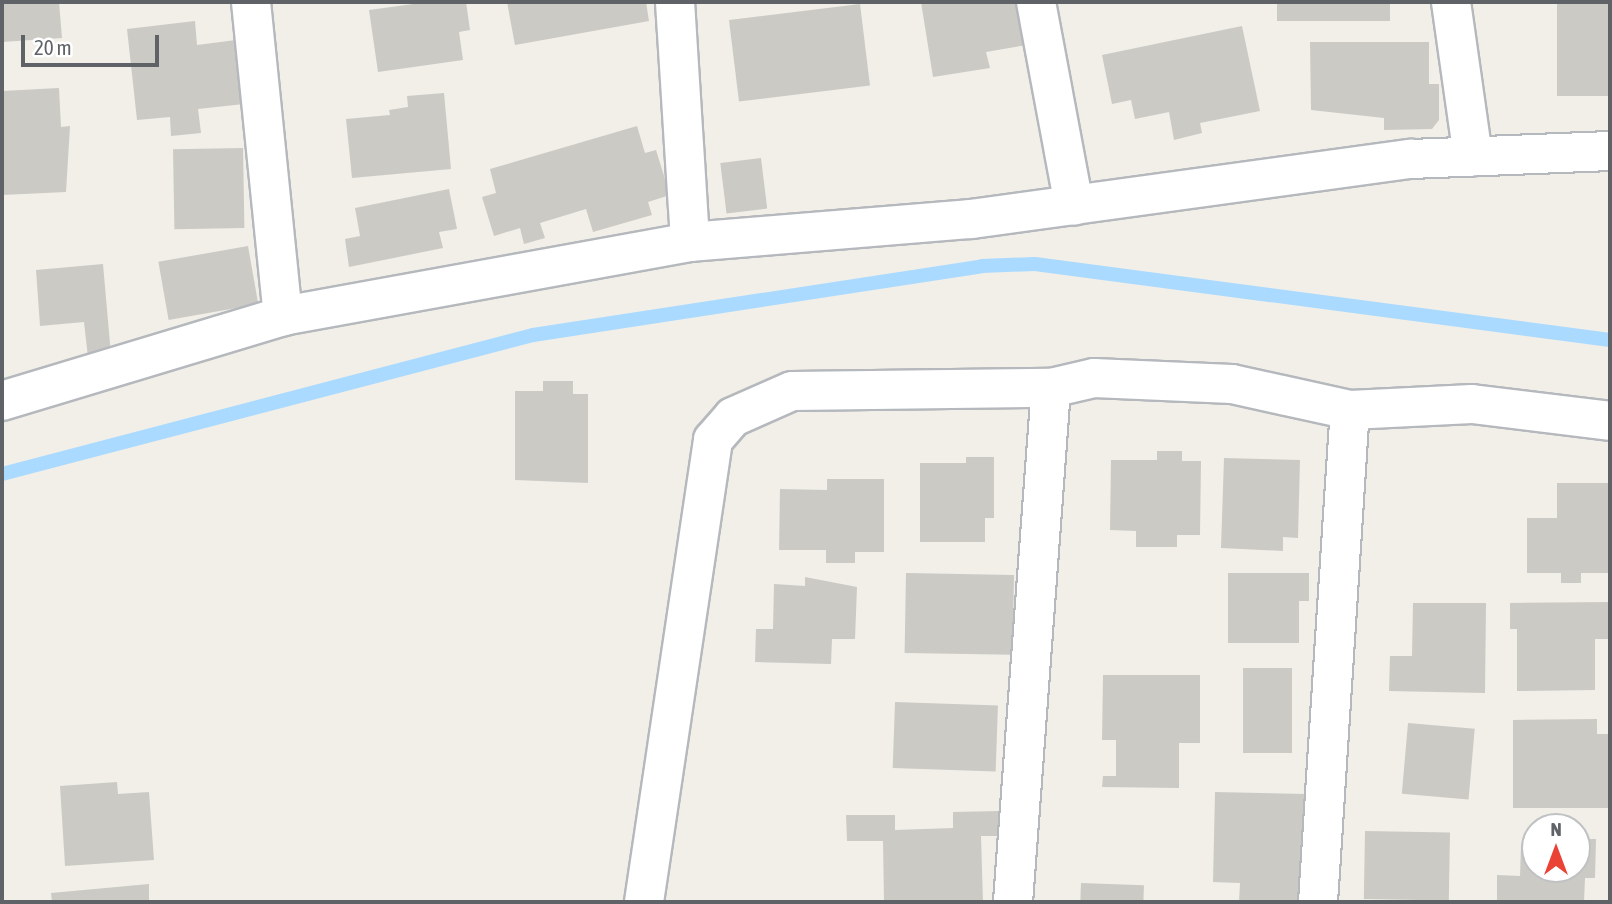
<!DOCTYPE html>
<style>
body{margin:0}
#map{position:relative;width:1612px;height:904px;overflow:hidden;background:#f1efe8;font-family:"Asap Condensed",sans-serif}
div>[style]{position:absolute}
[style*='--x']{left:calc(var(--x)*1px);top:calc(var(--y)*1px);width:calc(var(--w)*1px);rotate:calc(var(--a)*1deg)}
.stream>*{height:14px;margin:-7px;padding:0 7px;transform-origin:7px;border-radius:7px;background:#aadaff}
.building>*{inset:0;background:#cccac5;transform-origin:0 0}
.roads{filter:drop-shadow(2px 0 #b5b8bc) drop-shadow(-2px 0 #b5b8bc) drop-shadow(0 2px #b5b8bc) drop-shadow(0 -2px #b5b8bc)}
.minor>*{height:38px;margin:-19px;padding:0 19px;transform-origin:19px;border-radius:19px;background:#fff}
span{translate:-50% -50%;white-space:nowrap;text-align:center;line-height:1.15;-webkit-text-stroke:6px #fff;paint-order:stroke}
.frame{position:absolute;inset:0;border:4px solid #5f6368;pointer-events:none}
.north{position:absolute;left:1521px;top:813px;width:70px;height:70px;box-sizing:border-box;background:#fff;border:2px solid #bfc1c3;border-radius:50%;rotate:0deg;font-size:19px;font-weight:700;line-height:28px;text-align:center;color:#5f6368}
.north::after{content:'';display:block;margin:auto;width:24px;height:32px;background:#ea4335;clip-path:polygon(50% 0,100% 100%,50% 72%,0 100%)}
.scale{position:absolute;left:21px;top:35px;width:138px;height:32px;box-sizing:border-box;border:4px solid #5f6368;border-top:0;padding-left:9px;font-size:21px;line-height:24px;white-space:nowrap;color:#5f6368;-webkit-text-stroke:5px #fff;paint-order:stroke}
</style>
<div id="map">
<div class="stream">
<i style="--x:2;--y:474;--w:549;--a:-14.67"></i>
<i style="--x:533;--y:335;--w:454;--a:-8.7"></i>
<i style="--x:982;--y:266;--w:53;--a:-2.2"></i>
<i style="--x:1035;--y:264;--w:580;--a:7.53"></i>
</div>
<div class="building">
<i style="clip-path:polygon(2px 2px,59px 2px,62px 38px,2px 42px)"></i>
<i style="clip-path:polygon(428px 2px,466px 2px,470px 30px,459px 32px,463px 60px,378px 72px,369px 10px)"></i>
<i style="clip-path:polygon(507px 2px,646px 2px,649px 21px,515px 45px)"></i>
<i style="clip-path:polygon(921px 2px,1019px 2px,1026px 45px,986px 52px,990px 68px,933px 77px)"></i>
<i style="left:1277px;top:2px;width:113px;height:19px"></i>
<i style="left:1557px;top:2px;width:53px;height:94px"></i>
<i style="left:860px;top:4px;width:82px;height:132px;rotate:83deg"></i>
<i style="clip-path:polygon(195px 21px,197px 45px,236px 40px,244px 104px,198px 109px,201px 133px,171px 136px,170px 117px,137px 120px,127px 29px)"></i>
<i style="clip-path:polygon(1242px 26px,1260px 111px,1200px 123px,1202px 133px,1174px 140px,1169px 112px,1135px 119px,1131px 100px,1112px 104px,1102px 55px)"></i>
<i style="clip-path:polygon(1310px 42px,1429px 42px,1429px 84px,1439px 84px,1439px 120px,1432px 129px,1384px 130px,1384px 118px,1311px 110px)"></i>
<i style="clip-path:polygon(59px 88px,61px 127px,70px 126px,66px 192px,2px 195px,2px 91px)"></i>
<i style="clip-path:polygon(444px 93px,451px 169px,352px 178px,346px 119px,390px 115px,389px 110px,408px 107px,407px 96px)"></i>
<i style="clip-path:polygon(637px 126px,645px 153px,656px 150px,670px 195px,648px 202px,652px 215px,593px 232px,586px 209px,540px 223px,545px 238px,524px 244px,520px 228px,494px 236px,482px 197px,496px 193px,490px 169px)"></i>
<i style="left:243px;top:148px;width:80px;height:70px;rotate:89deg"></i>
<i style="left:761px;top:158px;width:51px;height:41px;rotate:83deg"></i>
<i style="clip-path:polygon(449px 189px,457px 229px,439px 232px,443px 248px,349px 267px,345px 239px,360px 236px,355px 208px)"></i>
<i style="left:248px;top:246px;width:59px;height:91px;rotate:80deg"></i>
<i style="clip-path:polygon(103px 264px,111px 355px,88px 358px,84px 322px,40px 326px,36px 270px)"></i>
<i style="clip-path:polygon(543px 381px,573px 381px,573px 394px,588px 394px,588px 483px,515px 480px,515px 391px,543px 391px)"></i>
<i style="clip-path:polygon(1157px 451px,1182px 451px,1182px 461px,1201px 461px,1200px 535px,1177px 535px,1177px 547px,1136px 547px,1136px 531px,1110px 530px,1111px 460px,1157px 460px)"></i>
<i style="clip-path:polygon(966px 457px,994px 457px,994px 518px,985px 518px,985px 542px,920px 542px,920px 463px,966px 463px)"></i>
<i style="clip-path:polygon(1224px 458px,1300px 460px,1298px 538px,1283px 537px,1283px 551px,1221px 548px)"></i>
<i style="clip-path:polygon(827px 479px,884px 479px,884px 552px,855px 552px,855px 563px,826px 563px,826px 550px,779px 550px,780px 489px,827px 490px)"></i>
<i style="clip-path:polygon(1557px 483px,1610px 483px,1610px 573px,1581px 573px,1581px 583px,1561px 583px,1561px 573px,1527px 573px,1527px 518px,1557px 518px)"></i>
<i style="left:906px;top:573px;width:108px;height:80px;rotate:1deg"></i>
<i style="clip-path:polygon(1228px 573px,1309px 573px,1309px 601px,1299px 601px,1299px 643px,1228px 643px)"></i>
<i style="clip-path:polygon(805px 577px,857px 587px,855px 639px,832px 639px,831px 664px,755px 662px,756px 629px,773px 629px,774px 584px,805px 586px)"></i>
<i style="clip-path:polygon(1610px 602px,1610px 639px,1595px 639px,1595px 690px,1517px 691px,1517px 629px,1510px 629px,1510px 603px)"></i>
<i style="clip-path:polygon(1413px 603px,1486px 603px,1485px 693px,1389px 691px,1390px 656px,1412px 656px)"></i>
<i style="left:1243px;top:668px;width:49px;height:85px"></i>
<i style="clip-path:polygon(1103px 675px,1200px 675px,1200px 743px,1179px 743px,1179px 788px,1102px 787px,1103px 776px,1116px 776px,1116px 740px,1102px 740px)"></i>
<i style="left:895px;top:702px;width:103px;height:66px;rotate:2deg"></i>
<i style="clip-path:polygon(1597px 719px,1597px 734px,1610px 734px,1610px 808px,1513px 808px,1513px 720px)"></i>
<i style="left:1408px;top:723px;width:67px;height:71px;rotate:5deg"></i>
<i style="clip-path:polygon(117px 782px,118px 794px,149px 792px,154px 860px,65px 866px,60px 786px)"></i>
<i style="clip-path:polygon(1215px 792px,1306px 794px,1303px 902px,1239px 902px,1240px 883px,1213px 882px)"></i>
<i style="clip-path:polygon(999px 811px,999px 836px,981px 836px,983px 902px,884px 902px,883px 841px,847px 841px,846px 815px,895px 815px,895px 830px,953px 828px,953px 812px)"></i>
<i style="left:1365px;top:831px;width:85px;height:68px;rotate:1deg"></i>
<i style="clip-path:polygon(1577px 839px,1596px 839px,1595px 878px,1585px 878px,1584px 902px,1497px 902px,1497px 875px,1520px 876px,1521px 845px,1535px 846px,1535px 869px,1577px 869px)"></i>
<i style="left:1081px;top:883px;width:63px;height:19px;rotate:2deg"></i>
<i style="clip-path:polygon(149px 884px,149px 902px,52px 902px,51px 893px)"></i>
</div>
<div class="roads">
<div class="minor">
<i style="--x:251;--y:2;--w:316;--a:84.2"></i>
<i style="--x:675;--y:2;--w:240;--a:86.4"></i>
<i style="--x:1036;--y:2;--w:207;--a:79.4"></i>
<i style="--x:1451;--y:2;--w:156;--a:81.9"></i>
<i style="--x:2;--y:401;--w:294;--a:-16.8"></i>
<i style="--x:283;--y:316;--w:414;--a:-10.3"></i>
<i style="--x:690;--y:242;--w:282;--a:-4.7"></i>
<i style="--x:971;--y:219;--w:444;--a:-7.8"></i>
<i style="--x:1411;--y:159;--w:199;--a:-2.3"></i>
<i style="--x:644;--y:902;--w:467;--a:-81.5"></i>
<i style="--x:713;--y:440;--w:30;--a:-49"></i>
<i style="--x:733;--y:417;--w:64;--a:-23.8"></i>
<i style="--x:792;--y:391;--w:259;--a:-0.7"></i>
<i style="--x:1051;--y:388;--w:44;--a:-13.1"></i>
<i style="--x:1094;--y:378;--w:138;--a:2.5"></i>
<i style="--x:1232;--y:384;--w:121;--a:12.4"></i>
<i style="--x:1350;--y:410;--w:122;--a:-2.8"></i>
<i style="--x:1472;--y:404;--w:139;--a:7"></i>
<i style="--x:1013;--y:902;--w:515;--a:-85.77"></i>
<i style="--x:1318;--y:902;--w:493;--a:-86.3"></i>
</div>
</div>
<div class="frame"></div>
<div class="north">N</div>
<div class="scale">20 m</div>
</div>
